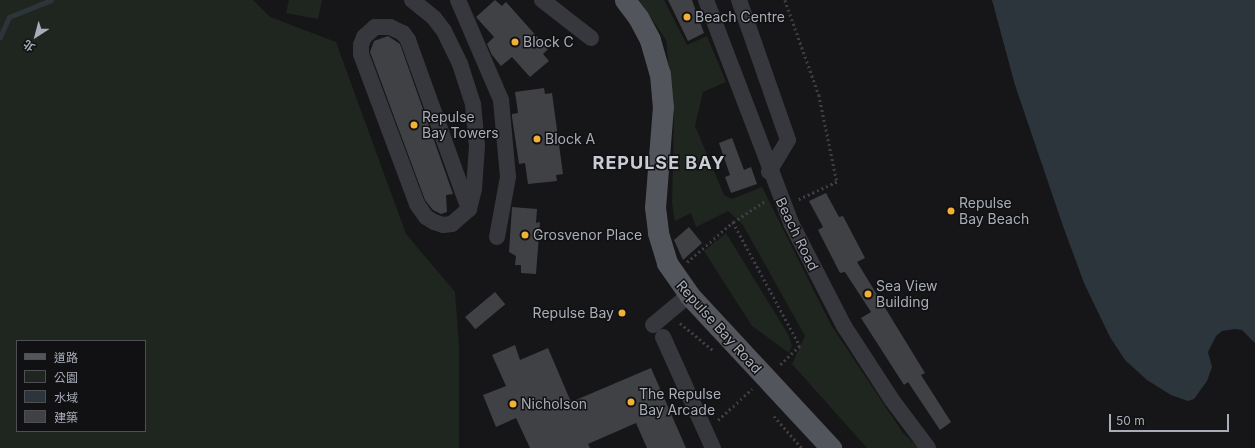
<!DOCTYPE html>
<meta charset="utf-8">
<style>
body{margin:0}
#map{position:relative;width:1255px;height:448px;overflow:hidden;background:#161618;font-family:Inter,"Noto Sans TC",sans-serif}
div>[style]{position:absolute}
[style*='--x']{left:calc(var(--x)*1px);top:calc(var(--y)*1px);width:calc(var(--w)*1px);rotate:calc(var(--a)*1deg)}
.green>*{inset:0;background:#1e261f}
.water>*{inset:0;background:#2c353c}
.stream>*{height:5px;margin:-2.5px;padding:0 2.5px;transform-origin:2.5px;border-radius:2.5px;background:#2c353c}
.building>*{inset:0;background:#404145;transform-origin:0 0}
.path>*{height:2.5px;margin-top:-1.25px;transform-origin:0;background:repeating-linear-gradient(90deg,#3d3f44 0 2px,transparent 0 5px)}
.minor>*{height:16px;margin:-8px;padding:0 8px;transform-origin:8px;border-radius:8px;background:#37383d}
.major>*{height:21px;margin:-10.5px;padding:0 10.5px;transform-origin:10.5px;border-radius:10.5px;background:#53555c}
.dots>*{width:11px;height:11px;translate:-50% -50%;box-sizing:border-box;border:2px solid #111113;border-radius:50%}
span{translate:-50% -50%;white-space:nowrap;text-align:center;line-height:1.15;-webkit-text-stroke:3px #111113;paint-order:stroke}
.poi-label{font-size:14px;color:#a8adb8}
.left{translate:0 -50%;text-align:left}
.right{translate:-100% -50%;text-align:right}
.street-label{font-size:14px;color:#a8adb8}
.district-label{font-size:18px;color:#c9ccd4;font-weight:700;letter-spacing:1px}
.legend{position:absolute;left:16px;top:340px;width:130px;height:92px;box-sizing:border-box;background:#111113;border:1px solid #4d4f55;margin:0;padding:5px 7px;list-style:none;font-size:12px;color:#a8adb8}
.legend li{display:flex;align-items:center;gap:8px;height:20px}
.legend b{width:20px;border:1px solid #4d4f55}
.north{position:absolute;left:16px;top:16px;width:40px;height:40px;-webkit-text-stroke:3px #111113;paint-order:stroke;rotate:216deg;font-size:11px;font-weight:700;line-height:16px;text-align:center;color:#a8adb8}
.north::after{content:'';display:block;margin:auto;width:14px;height:18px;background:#a8adb8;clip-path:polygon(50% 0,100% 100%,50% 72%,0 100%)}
.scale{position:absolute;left:1109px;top:414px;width:120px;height:18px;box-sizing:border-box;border:2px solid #a8adb8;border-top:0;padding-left:5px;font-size:12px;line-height:14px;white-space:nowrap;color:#a8adb8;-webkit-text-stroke:3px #111113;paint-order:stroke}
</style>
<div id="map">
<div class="green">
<i style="clip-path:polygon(evenodd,0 0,253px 0,270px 17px,336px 42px,406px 234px,455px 292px,459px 346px,459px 448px,0 448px,0 0,17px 341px,145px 341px,145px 431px,17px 431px,17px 341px)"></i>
<i style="clip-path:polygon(289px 0,322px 0,318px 19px,286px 13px)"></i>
<i style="clip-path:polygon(639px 0,664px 0,687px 45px,707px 36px,726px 82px,703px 92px,695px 126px,724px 195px,732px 199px,762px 187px,831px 325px,903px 433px,919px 448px,867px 448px,792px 364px,805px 336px,743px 225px,728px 211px,696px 227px,691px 213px,675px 221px,672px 203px,674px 115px,666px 40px)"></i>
<i style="clip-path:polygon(726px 233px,789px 336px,792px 346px,789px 353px,752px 326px,704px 251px)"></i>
</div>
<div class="water">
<i style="clip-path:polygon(992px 0,1255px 0,1255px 343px,1242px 330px,1235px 329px,1222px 331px,1216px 336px,1208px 352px,1212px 367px,1207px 381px,1194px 399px,1188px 401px,1171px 395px,1147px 380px,1125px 360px,1110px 337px,1084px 283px,1063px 226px,1015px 85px)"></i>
</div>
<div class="stream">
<i style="--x:0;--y:37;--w:22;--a:-66"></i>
<i style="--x:9;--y:17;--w:45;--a:-22"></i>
</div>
<div class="building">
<i style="clip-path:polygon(495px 0,502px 6px,506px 2px,548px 49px,543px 54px,549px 61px,530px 77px,512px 57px,501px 66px,492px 55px,487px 44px,494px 37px,476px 17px)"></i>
<i style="clip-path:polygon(668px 0,692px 0,704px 33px,688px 41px)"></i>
<i style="clip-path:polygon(388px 36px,400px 44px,453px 194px,446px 195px,447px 212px,441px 214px,433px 210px,425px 200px,370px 52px,374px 41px)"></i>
<i style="clip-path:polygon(544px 88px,545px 94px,552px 93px,563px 174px,556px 175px,557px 181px,528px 184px,525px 163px,519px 164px,512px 117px,512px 114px,518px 113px,515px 92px)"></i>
<i style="clip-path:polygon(732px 138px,744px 170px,751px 167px,757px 184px,731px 193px,725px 177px,730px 175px,719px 143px)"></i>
<i style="clip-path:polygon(826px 193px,839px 217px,843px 216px,865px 258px,857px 262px,925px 373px,921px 375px,951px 422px,940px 430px,908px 382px,904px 385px,861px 318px,871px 312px,845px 272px,840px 273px,818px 230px,823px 227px,809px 201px)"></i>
<i style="clip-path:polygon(512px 207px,537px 209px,536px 223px,540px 222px,536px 274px,521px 273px,521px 265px,515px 265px,516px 256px,509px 252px)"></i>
<i style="clip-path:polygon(689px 227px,702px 243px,683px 260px,674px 240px)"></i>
<i style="left:495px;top:292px;width:16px;height:39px;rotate:50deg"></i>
<i style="clip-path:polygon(515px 345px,520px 360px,548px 348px,571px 402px,651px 368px,686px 448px,647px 448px,636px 423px,588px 444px,590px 448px,530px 448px,516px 418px,496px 427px,483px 395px,506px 386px,492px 355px)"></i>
</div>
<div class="path">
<i style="--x:785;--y:0;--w:101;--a:70.3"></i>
<i style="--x:819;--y:95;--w:89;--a:78.3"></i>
<i style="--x:837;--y:182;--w:43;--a:155.2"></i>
<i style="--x:733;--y:222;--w:141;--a:61.6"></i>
<i style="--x:800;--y:346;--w:29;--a:136"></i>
<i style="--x:687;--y:262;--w:61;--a:-41"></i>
<i style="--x:733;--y:222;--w:38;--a:-33"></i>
<i style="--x:680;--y:323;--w:44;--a:39.5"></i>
<i style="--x:774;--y:416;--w:43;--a:48.8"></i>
<i style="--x:718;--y:420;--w:46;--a:-42.4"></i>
</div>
<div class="minor">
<i style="--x:412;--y:0;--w:28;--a:39"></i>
<i style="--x:434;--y:18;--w:16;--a:52"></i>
<i style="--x:444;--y:31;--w:37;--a:64"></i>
<i style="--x:460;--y:64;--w:42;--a:72"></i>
<i style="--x:473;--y:104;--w:42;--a:84.6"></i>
<i style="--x:477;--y:146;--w:43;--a:94"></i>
<i style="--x:474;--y:189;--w:21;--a:104"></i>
<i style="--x:469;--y:209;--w:23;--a:139"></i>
<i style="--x:452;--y:224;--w:9;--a:174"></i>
<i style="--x:443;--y:225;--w:9;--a:-162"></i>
<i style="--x:434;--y:222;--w:9;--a:-148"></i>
<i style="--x:426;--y:217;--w:16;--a:-125"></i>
<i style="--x:417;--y:204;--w:160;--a:-110.5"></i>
<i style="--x:361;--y:54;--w:9;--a:-90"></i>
<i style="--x:361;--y:45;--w:9;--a:-69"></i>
<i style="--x:364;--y:37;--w:15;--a:-42"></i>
<i style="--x:375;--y:27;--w:15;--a:0"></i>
<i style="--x:390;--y:27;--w:14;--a:25"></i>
<i style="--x:403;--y:33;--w:9;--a:54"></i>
<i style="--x:408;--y:40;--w:180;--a:70.2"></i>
<i style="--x:458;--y:0;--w:109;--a:66.7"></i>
<i style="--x:501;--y:100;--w:77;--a:84.8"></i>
<i style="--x:508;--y:177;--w:61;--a:100.4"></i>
<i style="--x:542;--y:0;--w:62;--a:37.8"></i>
<i style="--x:706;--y:0;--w:239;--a:69.1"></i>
<i style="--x:791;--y:223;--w:116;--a:62.8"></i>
<i style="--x:844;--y:326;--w:88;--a:57"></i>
<i style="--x:892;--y:400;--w:60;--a:53.1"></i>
<i style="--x:739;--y:0;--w:148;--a:70.7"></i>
<i style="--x:788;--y:140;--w:37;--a:121"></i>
<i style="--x:653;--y:325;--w:47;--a:-39.8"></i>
<i style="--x:663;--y:337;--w:122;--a:65.8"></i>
</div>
<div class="major">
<i style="--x:625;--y:0;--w:21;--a:53"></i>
<i style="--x:638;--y:17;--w:26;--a:62"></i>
<i style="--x:650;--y:40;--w:35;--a:74"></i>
<i style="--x:660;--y:74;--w:32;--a:85"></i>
<i style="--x:663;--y:106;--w:101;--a:94.5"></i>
<i style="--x:655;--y:207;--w:26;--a:83"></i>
<i style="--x:658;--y:233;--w:31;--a:73"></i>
<i style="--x:667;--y:263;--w:39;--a:55"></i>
<i style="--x:689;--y:295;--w:209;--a:47.1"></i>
</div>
<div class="dots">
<i style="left:687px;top:17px;background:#f2b134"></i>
<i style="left:515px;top:42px;background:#f2b134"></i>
<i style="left:414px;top:125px;background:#f2b134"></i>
<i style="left:537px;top:139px;background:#f2b134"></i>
<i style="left:951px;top:211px;background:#f2b134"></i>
<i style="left:525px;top:235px;background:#f2b134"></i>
<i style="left:868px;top:294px;background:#f2b134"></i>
<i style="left:622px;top:313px;background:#f2b134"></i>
<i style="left:631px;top:402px;background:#f2b134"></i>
<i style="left:513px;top:404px;background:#f2b134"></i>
</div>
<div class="poi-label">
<span class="left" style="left:695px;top:17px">Beach Centre</span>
<span class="left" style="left:523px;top:42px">Block C</span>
<span class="left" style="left:422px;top:125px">Repulse<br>Bay Towers</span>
<span class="left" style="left:545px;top:139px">Block A</span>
<span class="left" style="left:959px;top:211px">Repulse<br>Bay Beach</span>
<span class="left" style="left:533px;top:235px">Grosvenor Place</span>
<span class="left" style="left:876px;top:294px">Sea View<br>Building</span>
<span class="right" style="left:614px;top:313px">Repulse Bay</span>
<span class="left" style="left:639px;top:402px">The Repulse<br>Bay Arcade</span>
<span class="left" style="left:521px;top:404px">Nicholson</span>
</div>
<div class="street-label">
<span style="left:797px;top:234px;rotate:64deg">Beach Road</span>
<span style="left:719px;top:327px;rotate:48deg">Repulse Bay Road</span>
</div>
<div class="district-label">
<span style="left:659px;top:163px">REPULSE BAY</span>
</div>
<ul class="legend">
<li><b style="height:5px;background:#53555c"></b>道路</li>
<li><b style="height:11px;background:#1e261f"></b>公園</li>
<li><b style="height:11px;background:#2c353c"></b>水域</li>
<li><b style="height:11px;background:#404145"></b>建築</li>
</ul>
<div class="north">北</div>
<div class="scale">50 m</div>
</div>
